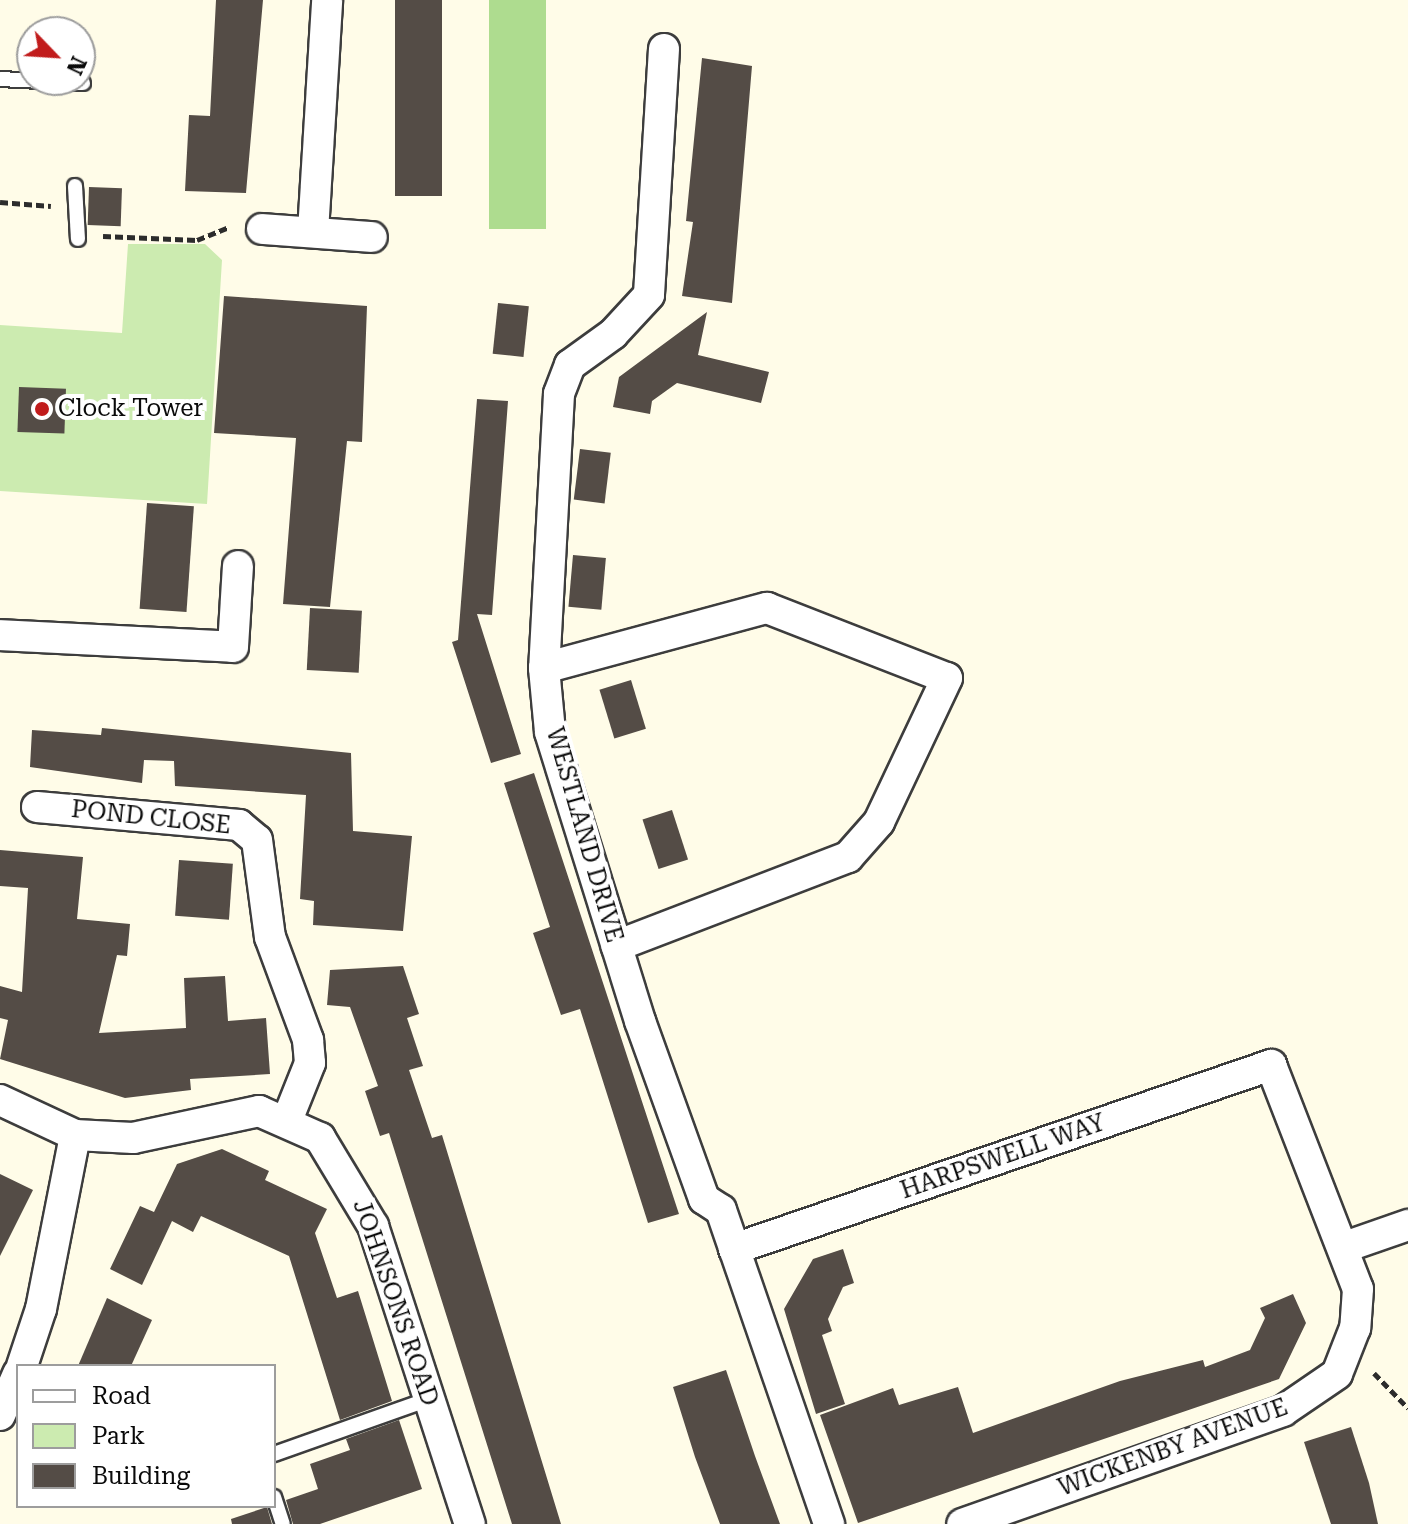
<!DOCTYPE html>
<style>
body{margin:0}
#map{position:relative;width:1408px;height:1524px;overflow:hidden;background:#fffce8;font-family:"Roboto Serif",serif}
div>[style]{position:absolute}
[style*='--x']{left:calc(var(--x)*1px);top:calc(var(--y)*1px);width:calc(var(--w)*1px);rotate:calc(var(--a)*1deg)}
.green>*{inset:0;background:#ccebb0}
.forest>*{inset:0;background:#aedc8f;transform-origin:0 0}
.building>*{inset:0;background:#544c46;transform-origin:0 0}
.path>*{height:5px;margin-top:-2.5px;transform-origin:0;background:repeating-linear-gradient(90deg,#2c2c2c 0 8px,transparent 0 12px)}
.roads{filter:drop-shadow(2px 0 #3d3d3d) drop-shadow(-2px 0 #3d3d3d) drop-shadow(0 2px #3d3d3d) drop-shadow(0 -2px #3d3d3d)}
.service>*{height:14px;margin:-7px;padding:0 7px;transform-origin:7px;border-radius:7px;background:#fff}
.minor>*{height:30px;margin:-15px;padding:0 15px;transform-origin:15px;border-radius:15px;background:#fff}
.dots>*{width:22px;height:22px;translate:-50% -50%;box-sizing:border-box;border:4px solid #fff;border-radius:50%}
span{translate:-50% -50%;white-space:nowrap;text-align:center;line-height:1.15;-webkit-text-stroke:8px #fff;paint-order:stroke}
.poi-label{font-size:24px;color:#0a0a0a}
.left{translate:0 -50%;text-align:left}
.street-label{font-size:24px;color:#0a0a0a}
.legend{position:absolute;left:16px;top:1364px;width:260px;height:144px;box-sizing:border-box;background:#fff;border:2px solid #9d9d9d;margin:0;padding:10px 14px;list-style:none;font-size:24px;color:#0a0a0a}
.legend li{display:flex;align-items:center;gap:16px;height:40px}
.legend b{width:40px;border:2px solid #9d9d9d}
.north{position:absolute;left:16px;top:16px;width:80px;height:80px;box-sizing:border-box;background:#fff;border:2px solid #9d9d9d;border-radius:50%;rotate:115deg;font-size:22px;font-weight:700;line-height:32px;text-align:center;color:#0a0a0a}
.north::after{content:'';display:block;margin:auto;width:28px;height:36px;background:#c11c1c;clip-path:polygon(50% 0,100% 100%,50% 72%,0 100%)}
</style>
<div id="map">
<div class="green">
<i style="clip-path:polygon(128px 244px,205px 244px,222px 260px,207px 504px,0 491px,0 325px,122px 333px)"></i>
</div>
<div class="forest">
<i style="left:489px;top:0;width:57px;height:229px"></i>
</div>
<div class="building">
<i style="clip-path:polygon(216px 0,263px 0,246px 193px,185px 191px,189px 115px,210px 116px)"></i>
<i style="left:395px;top:0;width:47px;height:196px"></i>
<i style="clip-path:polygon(702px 58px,752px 66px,732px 303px,682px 296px,693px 222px,686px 221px)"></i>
<i style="left:89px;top:187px;width:33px;height:38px;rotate:2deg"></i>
<i style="clip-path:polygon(224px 296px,367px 306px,362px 442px,347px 441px,330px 607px,283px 604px,296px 438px,214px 433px)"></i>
<i style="left:498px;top:303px;width:31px;height:51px;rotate:6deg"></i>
<i style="clip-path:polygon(707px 312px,698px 355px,769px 372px,761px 403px,677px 383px,652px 401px,650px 414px,613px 407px,619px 377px)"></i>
<i style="left:19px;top:387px;width:47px;height:45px;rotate:2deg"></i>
<i style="clip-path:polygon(477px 399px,508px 401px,492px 615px,477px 614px,521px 754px,491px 763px,452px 642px,458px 640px)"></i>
<i style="left:580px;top:449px;width:31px;height:51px;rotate:7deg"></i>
<i style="left:147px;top:503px;width:47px;height:106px;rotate:4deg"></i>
<i style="left:573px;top:555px;width:33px;height:52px;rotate:5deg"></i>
<i style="left:310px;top:608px;width:52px;height:62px;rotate:3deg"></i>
<i style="left:631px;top:680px;width:51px;height:33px;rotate:73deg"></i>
<i style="clip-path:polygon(102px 728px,351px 753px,353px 831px,412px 836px,403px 931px,313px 925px,314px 901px,300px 899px,306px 795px,175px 786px,174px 761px,144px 760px,142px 783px,30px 767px,32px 730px,101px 735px)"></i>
<i style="clip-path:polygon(534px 773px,679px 1214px,648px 1223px,580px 1009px,561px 1015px,533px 933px,550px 927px,504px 783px)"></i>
<i style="left:672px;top:810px;width:52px;height:31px;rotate:72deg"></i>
<i style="clip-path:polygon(0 850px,83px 857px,77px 919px,130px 924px,127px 956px,117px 955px,99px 1033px,186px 1028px,184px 978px,225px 976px,228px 1021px,266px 1018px,270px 1074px,190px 1079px,191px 1090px,125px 1098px,0 1059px,8px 1020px,0 1018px,0 986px,22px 992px,28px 888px,0 886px)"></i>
<i style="left:179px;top:860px;width:54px;height:56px;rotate:4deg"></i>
<i style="clip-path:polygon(403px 966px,419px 1014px,407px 1018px,423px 1066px,409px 1070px,432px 1138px,442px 1135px,561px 1524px,512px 1524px,389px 1133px,380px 1136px,365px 1091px,378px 1086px,350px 1007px,327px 1005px,330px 970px)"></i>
<i style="clip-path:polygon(222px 1149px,269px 1171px,265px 1180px,327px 1209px,315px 1233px,337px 1298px,358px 1291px,392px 1401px,340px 1420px,289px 1256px,201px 1216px,193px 1232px,172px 1221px,142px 1285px,110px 1269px,140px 1206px,154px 1212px,177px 1164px)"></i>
<i style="clip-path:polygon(0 1174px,33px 1190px,0 1256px)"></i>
<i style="clip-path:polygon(843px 1249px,854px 1283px,843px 1287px,828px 1319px,832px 1331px,822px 1335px,845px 1404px,816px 1414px,784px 1309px,813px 1259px)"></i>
<i style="clip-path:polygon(1293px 1294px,1306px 1323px,1279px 1379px,858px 1523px,820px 1415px,893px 1388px,899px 1405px,958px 1387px,973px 1433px,1120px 1381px,1203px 1360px,1205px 1367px,1250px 1350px,1265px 1318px,1260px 1308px)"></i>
<i style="clip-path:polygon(107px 1298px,152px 1320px,131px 1366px,78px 1366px)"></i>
<i style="clip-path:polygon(726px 1370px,755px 1456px,780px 1524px,720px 1524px,695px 1457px,673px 1387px)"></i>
<i style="clip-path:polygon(399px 1420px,422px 1489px,320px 1524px,293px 1524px,286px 1500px,318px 1489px,310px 1464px,350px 1450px,346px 1439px)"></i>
<i style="clip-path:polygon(1351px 1427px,1369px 1483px,1378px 1524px,1331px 1524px,1304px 1442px)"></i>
<i style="clip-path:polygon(267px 1507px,272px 1524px,232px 1524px,231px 1519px)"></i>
</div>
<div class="path">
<i style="--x:0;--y:202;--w:51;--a:4.5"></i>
<i style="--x:103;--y:236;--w:94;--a:2.4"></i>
<i style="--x:197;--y:240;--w:35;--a:-22"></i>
<i style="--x:1374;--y:1373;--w:49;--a:45.8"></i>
</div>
<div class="roads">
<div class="service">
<i style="--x:0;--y:79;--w:83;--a:2.8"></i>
<i style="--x:75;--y:186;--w:53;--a:86.8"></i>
<i style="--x:274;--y:1454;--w:164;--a:-19.5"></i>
<i style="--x:274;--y:1497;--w:28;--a:72"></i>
</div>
<div class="minor">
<i style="--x:664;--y:49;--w:246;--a:93.5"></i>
<i style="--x:649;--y:295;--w:53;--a:132.7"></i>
<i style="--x:613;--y:334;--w:53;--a:144.2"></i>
<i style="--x:570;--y:365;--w:31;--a:111"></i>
<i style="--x:559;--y:394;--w:274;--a:93.1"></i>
<i style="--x:544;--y:668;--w:64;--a:84.6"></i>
<i style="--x:550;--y:732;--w:303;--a:72.7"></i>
<i style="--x:640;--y:1021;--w:189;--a:70.2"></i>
<i style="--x:704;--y:1199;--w:20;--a:33"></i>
<i style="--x:721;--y:1210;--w:332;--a:71"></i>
<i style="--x:262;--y:229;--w:110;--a:4.2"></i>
<i style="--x:313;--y:232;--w:232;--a:-86.5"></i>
<i style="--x:0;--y:635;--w:233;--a:2.9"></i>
<i style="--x:233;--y:647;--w:81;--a:-86.5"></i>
<i style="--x:544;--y:668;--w:231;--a:-15.1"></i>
<i style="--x:767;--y:608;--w:193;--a:21.3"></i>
<i style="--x:947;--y:678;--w:159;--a:115.3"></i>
<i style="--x:879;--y:822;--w:47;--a:131.5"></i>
<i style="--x:848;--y:857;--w:248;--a:159"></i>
<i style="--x:37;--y:807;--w:203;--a:5.1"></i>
<i style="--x:239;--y:825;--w:23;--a:40"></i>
<i style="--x:257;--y:840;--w:98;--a:82.4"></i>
<i style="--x:270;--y:937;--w:110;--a:69.7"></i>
<i style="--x:308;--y:1040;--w:23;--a:85"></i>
<i style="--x:310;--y:1063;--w:59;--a:111.8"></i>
<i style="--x:0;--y:1100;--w:83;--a:25"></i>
<i style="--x:75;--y:1135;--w:58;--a:3"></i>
<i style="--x:133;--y:1138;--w:129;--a:-12.1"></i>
<i style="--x:259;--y:1111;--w:67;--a:23.9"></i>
<i style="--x:320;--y:1138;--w:103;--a:58.9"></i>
<i style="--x:373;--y:1226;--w:313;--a:72"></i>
<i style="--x:1345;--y:1247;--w:67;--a:-19.2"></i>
<i style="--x:734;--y:1249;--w:568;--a:-18.91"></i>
<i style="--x:1271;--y:1065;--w:240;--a:68.8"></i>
<i style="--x:1358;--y:1289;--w:39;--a:94"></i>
<i style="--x:1355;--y:1328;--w:49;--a:111.4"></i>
<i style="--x:1337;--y:1374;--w:65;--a:145.6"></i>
<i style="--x:1283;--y:1411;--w:340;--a:160.6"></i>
<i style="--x:22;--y:1366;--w:60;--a:-71.6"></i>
<i style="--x:41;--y:1309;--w:177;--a:-78.9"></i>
<i style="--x:0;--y:1415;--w:45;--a:-66.3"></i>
</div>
</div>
<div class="dots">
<i style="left:42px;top:409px;background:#c11c1c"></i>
</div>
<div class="poi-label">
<span class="left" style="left:58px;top:409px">Clock Tower</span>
</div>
<div class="street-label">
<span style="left:151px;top:818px;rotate:6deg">POND CLOSE</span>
<span style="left:584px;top:835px;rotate:74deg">WESTLAND DRIVE</span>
<span style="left:1003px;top:1157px;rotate:-19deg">HARPSWELL WAY</span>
<span style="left:395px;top:1303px;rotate:71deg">JOHNSONS ROAD</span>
<span style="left:1173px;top:1448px;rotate:-20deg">WICKENBY AVENUE</span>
</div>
<ul class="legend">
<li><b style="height:10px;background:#fff"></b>Road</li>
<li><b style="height:22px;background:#ccebb0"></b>Park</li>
<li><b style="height:22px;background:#544c46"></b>Building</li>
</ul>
<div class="north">N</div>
</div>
